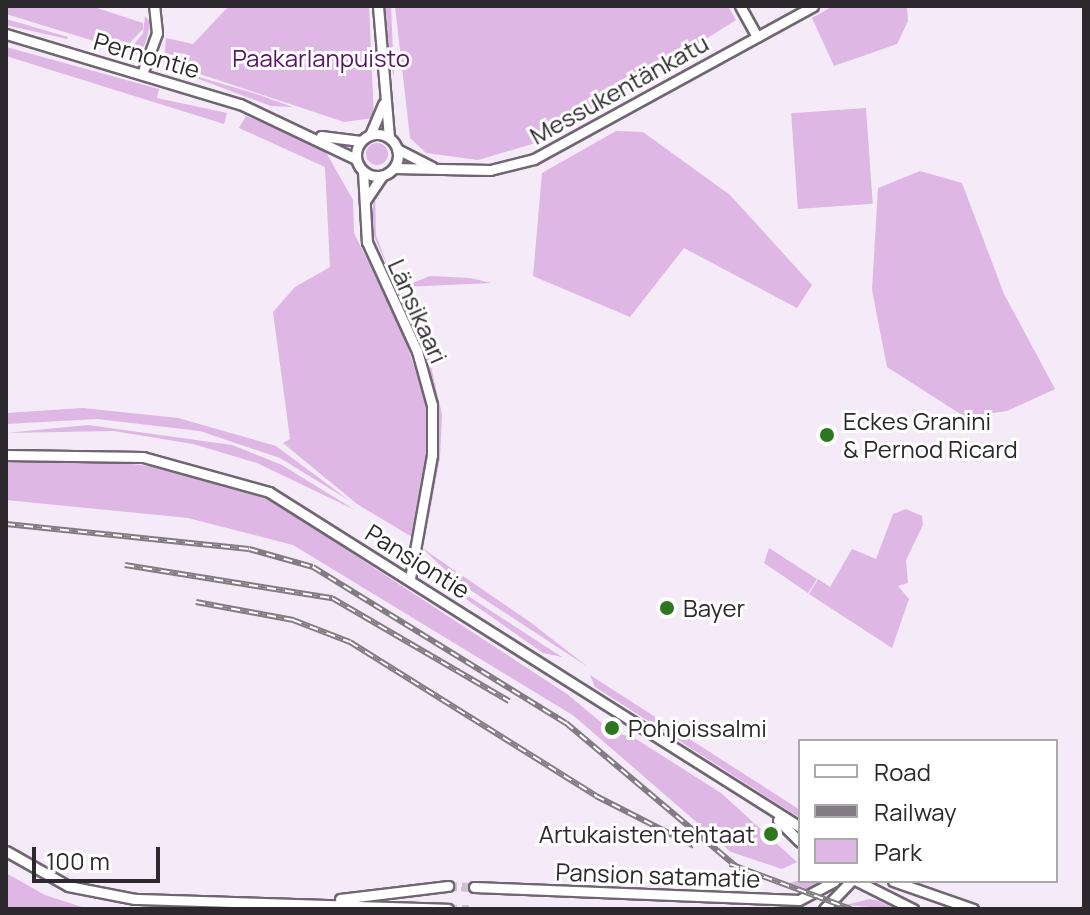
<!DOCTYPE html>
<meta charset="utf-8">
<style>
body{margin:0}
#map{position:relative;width:1090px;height:915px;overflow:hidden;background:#f5eaf7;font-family:Manrope,sans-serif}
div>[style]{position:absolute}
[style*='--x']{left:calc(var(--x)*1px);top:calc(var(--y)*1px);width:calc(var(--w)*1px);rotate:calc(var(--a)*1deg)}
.green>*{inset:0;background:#deb7e5;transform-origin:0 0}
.round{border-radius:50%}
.minor-tunnel>*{height:9px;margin-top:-4.5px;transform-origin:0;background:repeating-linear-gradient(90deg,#cdc3cf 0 9px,transparent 0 13.5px)}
.roads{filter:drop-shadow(2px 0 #6f6671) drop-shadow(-2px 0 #6f6671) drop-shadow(0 2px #6f6671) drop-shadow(0 -2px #6f6671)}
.minor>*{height:9px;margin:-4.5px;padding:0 4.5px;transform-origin:4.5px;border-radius:4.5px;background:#fff}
.minor>.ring{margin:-4.5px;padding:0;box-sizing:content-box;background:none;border:9px solid #fff;border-radius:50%}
.rail>*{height:6px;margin-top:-3px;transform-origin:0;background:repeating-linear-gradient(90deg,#fff 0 9px,#827b83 0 18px);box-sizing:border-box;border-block:2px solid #827b83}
.dots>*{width:22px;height:22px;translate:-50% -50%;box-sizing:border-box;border:4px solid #fff;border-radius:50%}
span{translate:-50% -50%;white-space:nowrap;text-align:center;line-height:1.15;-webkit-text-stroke:6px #fff;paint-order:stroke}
.street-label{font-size:24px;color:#2c282d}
.park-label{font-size:24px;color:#591465}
.poi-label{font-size:24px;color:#2c282d}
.left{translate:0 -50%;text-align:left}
.right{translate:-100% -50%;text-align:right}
.frame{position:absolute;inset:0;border:8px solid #2c282d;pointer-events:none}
.legend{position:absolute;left:798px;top:739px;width:260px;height:144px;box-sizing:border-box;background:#fff;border:2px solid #aba9ab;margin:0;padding:10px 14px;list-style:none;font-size:24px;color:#2c282d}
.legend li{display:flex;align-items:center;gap:16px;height:40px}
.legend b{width:40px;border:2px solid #aba9ab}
.scale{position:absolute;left:32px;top:847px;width:128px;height:36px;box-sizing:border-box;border:4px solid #2c282d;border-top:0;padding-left:10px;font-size:24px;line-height:28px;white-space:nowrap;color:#2c282d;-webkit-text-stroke:6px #fff;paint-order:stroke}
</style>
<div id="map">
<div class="green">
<i style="clip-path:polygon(6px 6px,91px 6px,143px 23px,143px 29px,123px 50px,6px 14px)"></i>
<i style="clip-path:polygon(229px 6px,369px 6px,374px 118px,344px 122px,164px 62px,166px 38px,193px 44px)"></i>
<i style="clip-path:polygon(384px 6px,391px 6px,394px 76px,385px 49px)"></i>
<i style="clip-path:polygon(395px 6px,728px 6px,736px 20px,546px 140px,478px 160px,426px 153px,410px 138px)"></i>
<i style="clip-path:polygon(833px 6px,907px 6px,908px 21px,897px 44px,834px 66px,812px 18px)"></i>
<i style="clip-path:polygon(145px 16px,151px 23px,145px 44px,138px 55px,128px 52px,143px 33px)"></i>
<i style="clip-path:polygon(6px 19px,68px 37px,67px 39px,6px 25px)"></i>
<i style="clip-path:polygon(6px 47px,159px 89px,157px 98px,227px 113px,224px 124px,6px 56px)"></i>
<i style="clip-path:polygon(172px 69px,253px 93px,293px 107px,271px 106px)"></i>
<i style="left:866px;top:108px;width:96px;height:75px;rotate:86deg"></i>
<i style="clip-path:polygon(246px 116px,323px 147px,353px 200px,354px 233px,403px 333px,426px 402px,428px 446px,412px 537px,357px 504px,283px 443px,290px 439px,273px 312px,295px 287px,330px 267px,325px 167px,239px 128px)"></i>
<i style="clip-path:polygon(616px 131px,643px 132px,730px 195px,812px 285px,797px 308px,684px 248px,630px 317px,533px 276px,542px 173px)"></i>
<i class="round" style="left:366px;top:143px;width:22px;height:22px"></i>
<i style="clip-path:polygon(920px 171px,962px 183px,1004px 294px,1055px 389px,1007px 411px,965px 417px,887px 367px,872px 290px,878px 188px)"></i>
<i style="clip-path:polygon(375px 192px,376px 235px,389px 270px,370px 227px)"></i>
<i style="clip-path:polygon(430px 276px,470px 278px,492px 283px,403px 287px)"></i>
<i style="clip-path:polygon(400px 294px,428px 353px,442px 415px,440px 458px,424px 543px,437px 402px)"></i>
<i style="clip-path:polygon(83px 408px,178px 418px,276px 446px,350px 501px,280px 458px,200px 431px,97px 419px,6px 424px,6px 413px)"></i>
<i style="clip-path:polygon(88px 425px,232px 445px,282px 465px,355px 510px,257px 463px,193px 444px,114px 431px,6px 433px)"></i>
<i style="clip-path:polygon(80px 457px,186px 471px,272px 501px,567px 694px,614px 733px,633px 737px,721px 793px,797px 862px,782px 869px,731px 852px,574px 716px,293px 545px,188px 518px,6px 500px,6px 462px)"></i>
<i style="clip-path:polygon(906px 509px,922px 516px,923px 525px,906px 560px,908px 583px,898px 586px,909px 599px,892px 648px,809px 594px,818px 579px,830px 587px,852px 549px,876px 559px,893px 514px)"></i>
<i style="clip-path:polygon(422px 548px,530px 622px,588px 667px,458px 582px)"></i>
<i style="clip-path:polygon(769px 548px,817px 579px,808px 593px,764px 563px)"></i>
<i style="clip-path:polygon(436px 578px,437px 576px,562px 657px,543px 653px)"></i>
<i style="clip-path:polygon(590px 675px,800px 810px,800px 818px,595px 687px)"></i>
<i style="clip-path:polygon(6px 873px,45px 895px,88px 909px,6px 909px)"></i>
<i style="clip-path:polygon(800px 880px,800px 881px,823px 882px,802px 893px,782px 885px)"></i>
<i style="clip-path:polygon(870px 899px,879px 901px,896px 909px,845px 905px)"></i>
</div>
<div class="minor-tunnel">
<i style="--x:448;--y:886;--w:26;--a:2"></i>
<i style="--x:448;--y:909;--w:21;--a:0"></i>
</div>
<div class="roads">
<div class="minor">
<i style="--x:378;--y:6;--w:131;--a:85.2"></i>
<i style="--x:740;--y:6;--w:35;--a:61"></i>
<i style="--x:6;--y:34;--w:244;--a:16.7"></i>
<i style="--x:240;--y:104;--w:128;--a:25.4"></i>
<i style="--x:142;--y:74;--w:44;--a:-69.9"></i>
<i style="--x:157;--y:33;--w:27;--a:-96"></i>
<i class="ring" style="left:356px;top:134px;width:33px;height:33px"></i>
<i style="--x:370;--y:135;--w:34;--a:-67"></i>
<i style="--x:321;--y:136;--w:40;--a:7.1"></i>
<i style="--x:397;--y:149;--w:39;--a:27"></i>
<i style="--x:394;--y:168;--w:96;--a:1.2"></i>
<i style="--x:490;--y:170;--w:45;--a:-14"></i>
<i style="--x:534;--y:159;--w:318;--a:-28.7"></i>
<i style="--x:363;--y:171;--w:71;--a:86.8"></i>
<i style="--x:367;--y:242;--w:120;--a:65.4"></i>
<i style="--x:417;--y:351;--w:56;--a:74.5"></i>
<i style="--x:432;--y:405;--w:50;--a:90"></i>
<i style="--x:432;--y:455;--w:126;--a:100.1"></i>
<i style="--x:365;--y:201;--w:30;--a:-56"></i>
<i style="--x:6;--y:455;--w:137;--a:0.8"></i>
<i style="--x:143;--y:457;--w:131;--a:15.5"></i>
<i style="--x:269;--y:492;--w:628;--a:32.25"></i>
<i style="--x:778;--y:820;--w:31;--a:45"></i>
<i style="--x:6;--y:851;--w:71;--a:29.4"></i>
<i style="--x:68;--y:886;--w:68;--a:11"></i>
<i style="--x:135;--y:899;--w:313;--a:1.8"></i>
<i style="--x:857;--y:881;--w:63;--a:26.6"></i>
<i style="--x:893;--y:881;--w:85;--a:19.3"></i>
<i style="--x:474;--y:887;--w:325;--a:2.3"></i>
<i style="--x:799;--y:900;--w:40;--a:-28"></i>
<i style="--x:340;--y:899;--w:109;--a:-6.9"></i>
<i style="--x:824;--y:909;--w:39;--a:-46"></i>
</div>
</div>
<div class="rail">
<i style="--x:6;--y:524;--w:244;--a:5.9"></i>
<i style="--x:249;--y:549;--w:66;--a:15.7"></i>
<i style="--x:313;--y:567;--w:297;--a:31.7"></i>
<i style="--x:566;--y:723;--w:225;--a:40.1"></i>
<i style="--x:125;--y:565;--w:210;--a:9.1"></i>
<i style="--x:332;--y:598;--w:205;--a:30.2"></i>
<i style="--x:196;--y:602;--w:99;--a:10.5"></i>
<i style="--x:293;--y:620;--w:61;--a:21.1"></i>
<i style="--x:350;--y:642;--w:290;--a:32"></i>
<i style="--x:596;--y:796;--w:110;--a:27"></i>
<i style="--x:730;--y:864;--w:129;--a:20.4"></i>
</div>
<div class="dots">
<i style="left:827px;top:435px;background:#2d781f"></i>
<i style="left:667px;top:608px;background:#2d781f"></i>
<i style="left:612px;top:728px;background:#2d781f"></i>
<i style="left:771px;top:834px;background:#2d781f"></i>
</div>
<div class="street-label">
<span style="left:147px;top:55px;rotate:16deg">Pernontie</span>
<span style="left:619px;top:89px;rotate:-29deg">Messukentänkatu</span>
<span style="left:418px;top:311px;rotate:66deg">Länsikaari</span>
<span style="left:418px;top:561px;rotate:32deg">Pansiontie</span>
<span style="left:658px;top:875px;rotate:2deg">Pansion satamatie</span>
</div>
<div class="park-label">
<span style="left:321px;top:58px">Paakarlanpuisto</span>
</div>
<div class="poi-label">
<span class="left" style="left:843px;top:435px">Eckes Granini<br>&amp; Pernod Ricard</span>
<span class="left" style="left:683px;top:608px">Bayer</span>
<span class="left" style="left:628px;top:728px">Pohjoissalmi</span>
<span class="right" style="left:755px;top:834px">Artukaisten tehtaat</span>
</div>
<div class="frame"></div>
<ul class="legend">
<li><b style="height:10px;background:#fff"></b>Road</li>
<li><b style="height:10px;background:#827b83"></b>Railway</li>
<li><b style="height:22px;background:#deb7e5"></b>Park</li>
</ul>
<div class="scale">100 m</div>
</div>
